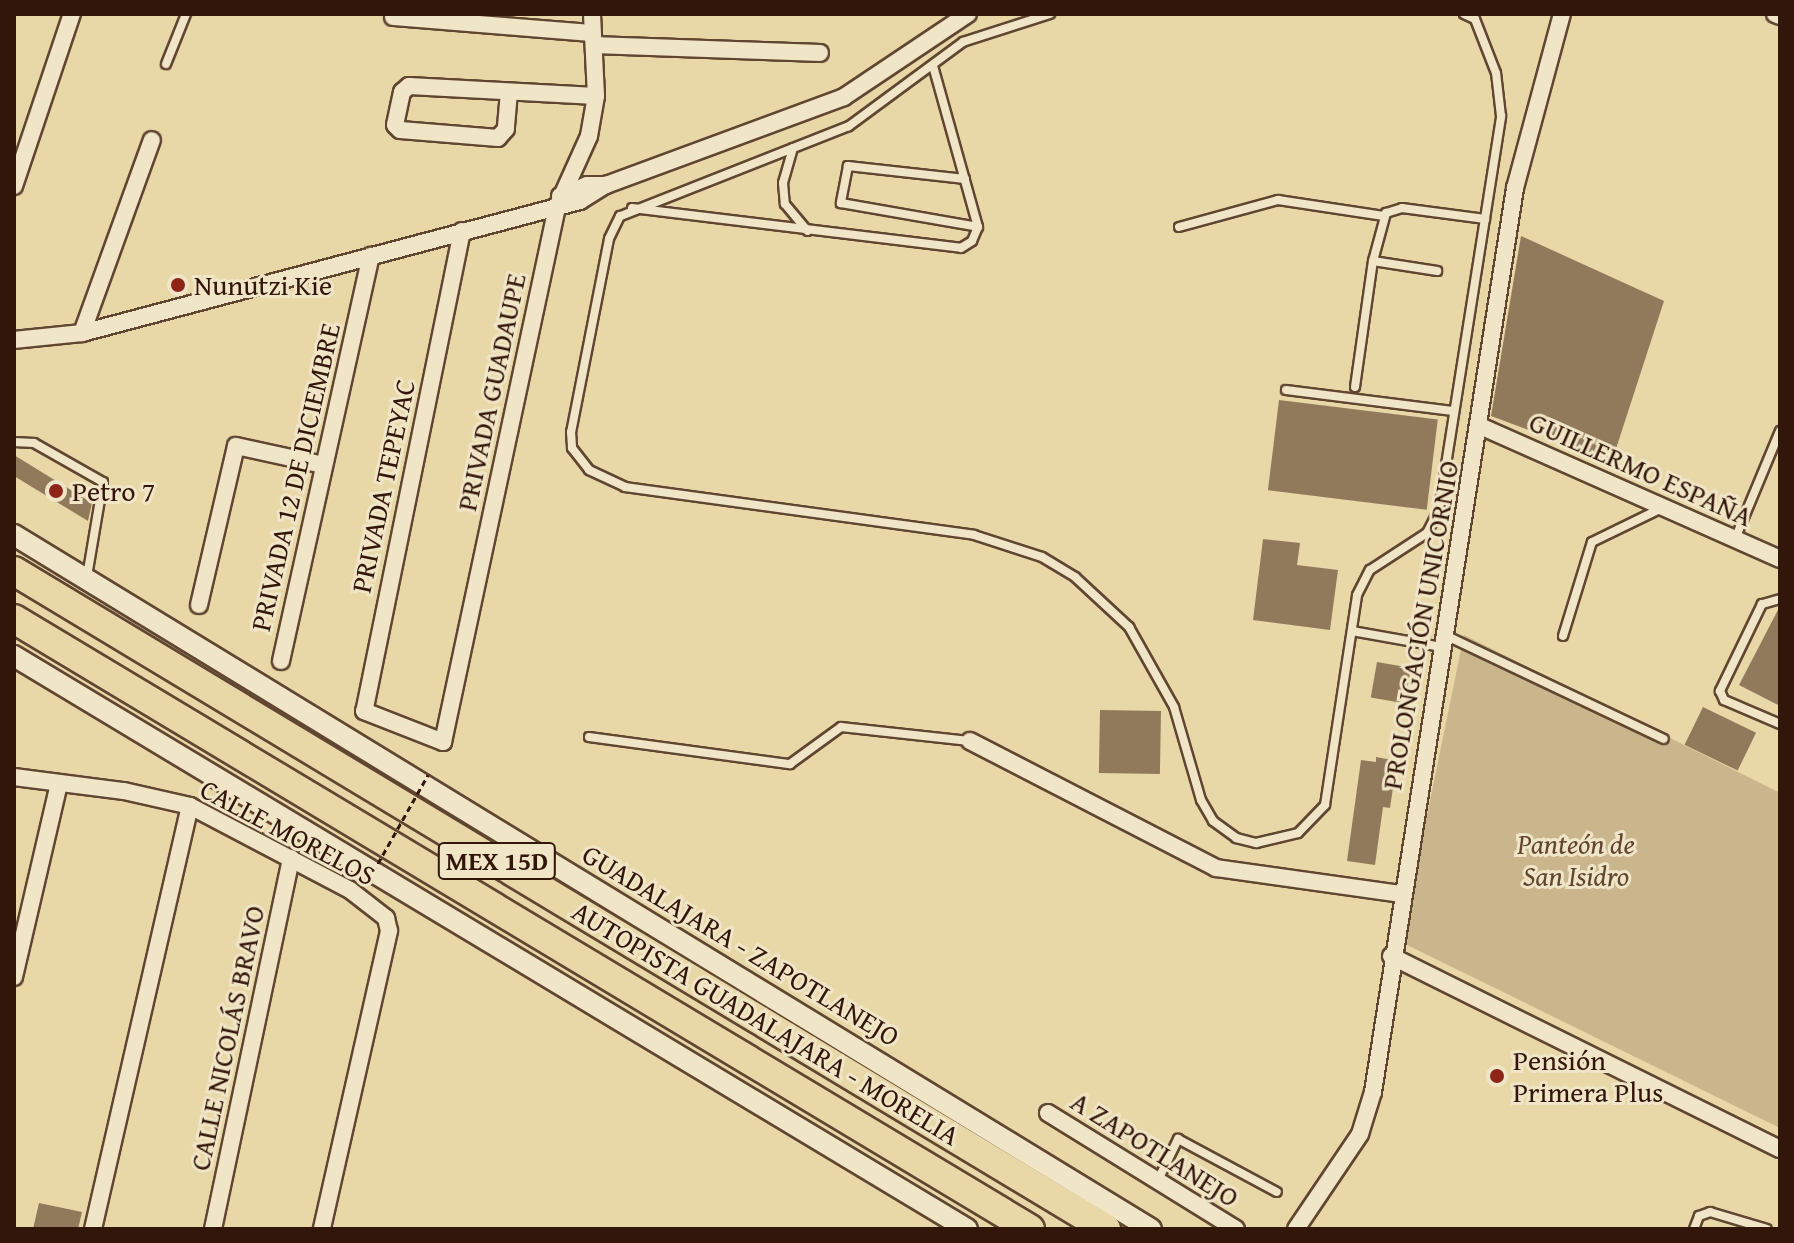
<!DOCTYPE html>
<meta charset="utf-8">
<style>
body{margin:0}
#map{position:relative;width:1794px;height:1243px;overflow:hidden;background:#e8d7a7;font-family:"Gentium Book Plus",serif}
div>[style]{position:absolute}
[style*='--x']{left:calc(var(--x)*1px);top:calc(var(--y)*1px);width:calc(var(--w)*1px);rotate:calc(var(--a)*1deg)}
.green>*{inset:0;background:#c9b68c}
.building>*{inset:0;background:#917a5c;transform-origin:0 0}
.roads{filter:drop-shadow(2px 0 #604631) drop-shadow(-2px 0 #604631) drop-shadow(0 2px #604631) drop-shadow(0 -2px #604631)}
.service>*{height:8px;margin:-4px;padding:0 4px;transform-origin:4px;border-radius:4px;background:#f0e5c6}
.minor>*{height:16px;margin:-8px;padding:0 8px;transform-origin:8px;border-radius:8px;background:#f0e5c6}
.tertiary>*{height:20px;margin:-10px;padding:0 10px;transform-origin:10px;border-radius:10px;background:#f0e5c6}
.motorway>*{height:28px;margin:-14px;padding:0 14px;transform-origin:14px;border-radius:14px;background:#e8d7a7}
.path-bridge>*{height:3px;margin-top:-1.5px;transform-origin:0;background:repeating-linear-gradient(90deg,#33160a 0 6px,transparent 0 10px)}
.dots>*{width:22px;height:22px;translate:-50% -50%;box-sizing:border-box;border:4px solid #f0e5c6;border-radius:50%}
span{translate:-50% -50%;white-space:nowrap;text-align:center;line-height:1.15;-webkit-text-stroke:6px #f0e5c6;paint-order:stroke}
.shield-label span{padding:2px 6px;background:#f0e5c6;border:2px solid;border-radius:6px;-webkit-text-stroke-width:0}
.shield-label{font-size:26px;color:#33160a;font-weight:700}
.poi-label{font-size:28px;color:#33160a}
.left{translate:0 -50%;text-align:left}
.street-label{font-size:28px;color:#33160a}
.park-label{font-size:28px;color:#604631;font-style:italic}
.frame{position:absolute;inset:0;border:16px solid #33160a;pointer-events:none}
</style>
<div id="map">
<div class="green">
<i style="clip-path:polygon(1464px 635px,1780px 793px,1780px 1128px,1401px 942px)"></i>
</div>
<div class="building">
<i style="clip-path:polygon(1521px 236px,1664px 301px,1612px 461px,1491px 416px)"></i>
<i style="left:1279px;top:400px;width:160px;height:91px;rotate:7deg"></i>
<i style="clip-path:polygon(14px 455px,92px 503px,88px 521px,14px 476px)"></i>
<i style="clip-path:polygon(1263px 539px,1300px 543px,1297px 565px,1338px 570px,1330px 630px,1253px 620px)"></i>
<i style="clip-path:polygon(1780px 606px,1780px 706px,1739px 685px)"></i>
<i style="left:1377px;top:662px;width:35px;height:36px;rotate:10deg"></i>
<i style="left:1703px;top:707px;width:59px;height:42px;rotate:26deg"></i>
<i style="left:1100px;top:710px;width:61px;height:63px;rotate:1deg"></i>
<i style="clip-path:polygon(1376px 757px,1397px 761px,1390px 808px,1383px 807px,1375px 865px,1347px 861px,1361px 760px,1376px 762px)"></i>
<i style="clip-path:polygon(39px 1203px,82px 1212px,78px 1229px,33px 1229px)"></i>
</div>
<div class="roads">
<div class="service">
<i style="--x:1050;--y:14;--w:91;--a:162.2"></i>
<i style="--x:963;--y:42;--w:142;--a:143.6"></i>
<i style="--x:849;--y:126;--w:246;--a:158.5"></i>
<i style="--x:620;--y:216;--w:25;--a:116"></i>
<i style="--x:609;--y:239;--w:197;--a:101.1"></i>
<i style="--x:571;--y:432;--w:16;--a:86"></i>
<i style="--x:572;--y:448;--w:28;--a:52"></i>
<i style="--x:589;--y:470;--w:40;--a:25"></i>
<i style="--x:625;--y:487;--w:352;--a:7.8"></i>
<i style="--x:974;--y:535;--w:71;--a:17.9"></i>
<i style="--x:1042;--y:557;--w:39;--a:31"></i>
<i style="--x:1075;--y:577;--w:74;--a:42.8"></i>
<i style="--x:1129;--y:627;--w:92;--a:60.6"></i>
<i style="--x:1174;--y:707;--w:97;--a:73.8"></i>
<i style="--x:1201;--y:800;--w:24;--a:60"></i>
<i style="--x:1213;--y:821;--w:29;--a:36"></i>
<i style="--x:1236;--y:838;--w:21;--a:14"></i>
<i style="--x:1256;--y:843;--w:43;--a:-13.4"></i>
<i style="--x:1298;--y:833;--w:39;--a:-46"></i>
<i style="--x:1325;--y:805;--w:212;--a:-81.3"></i>
<i style="--x:1357;--y:595;--w:28;--a:-63"></i>
<i style="--x:1370;--y:570;--w:68;--a:-33"></i>
<i style="--x:1427;--y:533;--w:27;--a:-63"></i>
<i style="--x:1439;--y:509;--w:398;--a:-81"></i>
<i style="--x:1501;--y:116;--w:43;--a:-96.6"></i>
<i style="--x:1496;--y:73;--w:58;--a:-111.3"></i>
<i style="--x:1475;--y:19;--w:12;--a:-156"></i>
<i style="--x:166;--y:64;--w:54;--a:-68.2"></i>
<i style="--x:793;--y:148;--w:36;--a:106"></i>
<i style="--x:783;--y:183;--w:21;--a:85"></i>
<i style="--x:785;--y:204;--w:35;--a:50"></i>
<i style="--x:965;--y:179;--w:118;--a:-173.7"></i>
<i style="--x:848;--y:166;--w:38;--a:101"></i>
<i style="--x:841;--y:203;--w:139;--a:9.9"></i>
<i style="--x:632;--y:208;--w:331;--a:6.9"></i>
<i style="--x:961;--y:248;--w:13;--a:-32"></i>
<i style="--x:972;--y:241;--w:15;--a:-67"></i>
<i style="--x:978;--y:227;--w:167;--a:-105.6"></i>
<i style="--x:1179;--y:227;--w:103;--a:-15.3"></i>
<i style="--x:1278;--y:200;--w:107;--a:8.6"></i>
<i style="--x:1373;--y:261;--w:65;--a:8.9"></i>
<i style="--x:1355;--y:387;--w:127;--a:-81.9"></i>
<i style="--x:1373;--y:261;--w:50;--a:-74.8"></i>
<i style="--x:1386;--y:213;--w:17;--a:-17"></i>
<i style="--x:1402;--y:208;--w:84;--a:7.5"></i>
<i style="--x:1286;--y:390;--w:168;--a:7.2"></i>
<i style="--x:14;--y:442;--w:20;--a:3"></i>
<i style="--x:34;--y:443;--w:79;--a:29.5"></i>
<i style="--x:103;--y:482;--w:96;--a:99.6"></i>
<i style="--x:1735;--y:539;--w:117;--a:-67.4"></i>
<i style="--x:1780;--y:599;--w:19;--a:164"></i>
<i style="--x:1762;--y:604;--w:97;--a:115.8"></i>
<i style="--x:1720;--y:691;--w:10;--a:66"></i>
<i style="--x:1724;--y:700;--w:61;--a:23.2"></i>
<i style="--x:1352;--y:631;--w:91;--a:10.1"></i>
<i style="--x:1445;--y:635;--w:242;--a:25.4"></i>
<i style="--x:1563;--y:636;--w:98;--a:-72.9"></i>
<i style="--x:1592;--y:542;--w:78;--a:-25.9"></i>
<i style="--x:589;--y:737;--w:203;--a:7.7"></i>
<i style="--x:790;--y:764;--w:63;--a:-36"></i>
<i style="--x:841;--y:727;--w:129;--a:6.2"></i>
<i style="--x:1158;--y:1180;--w:46;--a:-64"></i>
<i style="--x:1178;--y:1139;--w:112;--a:28.2"></i>
<i style="--x:1694;--y:1229;--w:14;--a:-69"></i>
<i style="--x:1699;--y:1216;--w:12;--a:-20"></i>
<i style="--x:1710;--y:1212;--w:59;--a:16.6"></i>
</div>
<div class="minor">
<i style="--x:1775;--y:14;--w:5;--a:22"></i>
<i style="--x:393;--y:17;--w:200;--a:4.6"></i>
<i style="--x:594;--y:45;--w:226;--a:2"></i>
<i style="--x:509;--y:92;--w:37;--a:95"></i>
<i style="--x:506;--y:129;--w:12;--a:132"></i>
<i style="--x:498;--y:138;--w:98;--a:-175.3"></i>
<i style="--x:400;--y:130;--w:7;--a:-135"></i>
<i style="--x:395;--y:125;--w:34;--a:-78"></i>
<i style="--x:402;--y:92;--w:9;--a:-41"></i>
<i style="--x:409;--y:86;--w:187;--a:3.1"></i>
<i style="--x:14;--y:186;--w:182;--a:-71.4"></i>
<i style="--x:560;--y:196;--w:29;--a:-22"></i>
<i style="--x:587;--y:185;--w:19;--a:0"></i>
<i style="--x:462;--y:231;--w:490;--a:101.5"></i>
<i style="--x:364;--y:711;--w:85;--a:21.4"></i>
<i style="--x:443;--y:742;--w:547;--a:-77.97"></i>
<i style="--x:557;--y:207;--w:78;--a:-65.7"></i>
<i style="--x:589;--y:136;--w:41;--a:-80.1"></i>
<i style="--x:596;--y:96;--w:82;--a:-92.8"></i>
<i style="--x:82;--y:333;--w:205;--a:-70.1"></i>
<i style="--x:14;--y:340;--w:68;--a:-5.9"></i>
<i style="--x:82;--y:333;--w:515;--a:-14.85"></i>
<i style="--x:580;--y:201;--w:31;--a:-32"></i>
<i style="--x:606;--y:185;--w:254;--a:-20.3"></i>
<i style="--x:844;--y:97;--w:149;--a:-33.8"></i>
<i style="--x:1480;--y:426;--w:328;--a:23.9"></i>
<i style="--x:199;--y:605;--w:163;--a:-76.9"></i>
<i style="--x:236;--y:446;--w:89;--a:12.3"></i>
<i style="--x:281;--y:661;--w:415;--a:-77.5"></i>
<i style="--x:970;--y:741;--w:277;--a:27.3"></i>
<i style="--x:1216;--y:868;--w:187;--a:8"></i>
<i style="--x:14;--y:777;--w:111;--a:7.3"></i>
<i style="--x:124;--y:791;--w:68;--a:12.8"></i>
<i style="--x:190;--y:806;--w:181;--a:27.7"></i>
<i style="--x:350;--y:890;--w:46;--a:37.9"></i>
<i style="--x:386;--y:918;--w:13;--a:77"></i>
<i style="--x:389;--y:931;--w:305;--a:102.7"></i>
<i style="--x:1391;--y:956;--w:434;--a:26.4"></i>
<i style="--x:14;--y:977;--w:199;--a:-76.9"></i>
<i style="--x:1048;--y:1113;--w:221;--a:31.7"></i>
<i style="--x:93;--y:1229;--w:434;--a:-77.1"></i>
<i style="--x:213;--y:1229;--w:379;--a:-78.1"></i>
<i style="--x:1296;--y:1229;--w:115;--a:-56"></i>
<i style="--x:1360;--y:1134;--w:44;--a:-72.8"></i>
<i style="--x:1373;--y:1092;--w:915;--a:-81.07"></i>
<i style="--x:1515;--y:188;--w:180;--a:-74.9"></i>
</div>
<div class="tertiary">
<i style="--x:14;--y:535;--w:1332;--a:31.4"></i>
<i style="--x:14;--y:656;--w:1112;--a:31.02"></i>
</div>
<div class="motorway">
<i style="--x:14;--y:571;--w:1275;--a:31.07"></i>
<i style="--x:14;--y:619;--w:1185;--a:30.98"></i>
</div>
</div>
<div class="path-bridge">
<i style="--x:368;--y:881;--w:122;--a:-60.5"></i>
</div>
<div class="dots">
<i style="left:178px;top:285px;background:#8f2418"></i>
<i style="left:56px;top:491px;background:#8f2418"></i>
<i style="left:1497px;top:1076px;background:#8f2418"></i>
</div>
<div class="shield-label">
<span style="left:497px;top:861px">MEX 15D</span>
</div>
<div class="poi-label">
<span class="left" style="left:194px;top:285px">Nunutzi Kie</span>
<span class="left" style="left:72px;top:491px">Petro 7</span>
<span class="left" style="left:1513px;top:1076px">Pensión<br>Primera Plus</span>
</div>
<div class="street-label">
<span style="left:491px;top:392px;rotate:-78deg">PRIVADA GUADAUPE</span>
<span style="left:1641px;top:469px;rotate:24deg">GUILLERMO ESPAÑA</span>
<span style="left:295px;top:477px;rotate:-77deg">PRIVADA 12 DE DICIEMBRE</span>
<span style="left:383px;top:486px;rotate:-78deg">PRIVADA TEPEYAC</span>
<span style="left:1420px;top:625px;rotate:-80deg">PROLONGACIÓN UNICORNIO</span>
<span style="left:288px;top:832px;rotate:28deg">CALLE MORELOS</span>
<span style="left:741px;top:945px;rotate:31deg">GUADALAJARA - ZAPOTLANEJO</span>
<span style="left:766px;top:1023px;rotate:31deg">AUTOPISTA GUADALAJARA - MORELIA</span>
<span style="left:227px;top:1038px;rotate:-78deg">CALLE NICOLÁS BRAVO</span>
<span style="left:1155px;top:1149px;rotate:32deg">A ZAPOTLANEJO</span>
</div>
<div class="park-label">
<span style="left:1576px;top:860px">Panteón de<br>San Isidro</span>
</div>
<div class="frame"></div>
</div>
